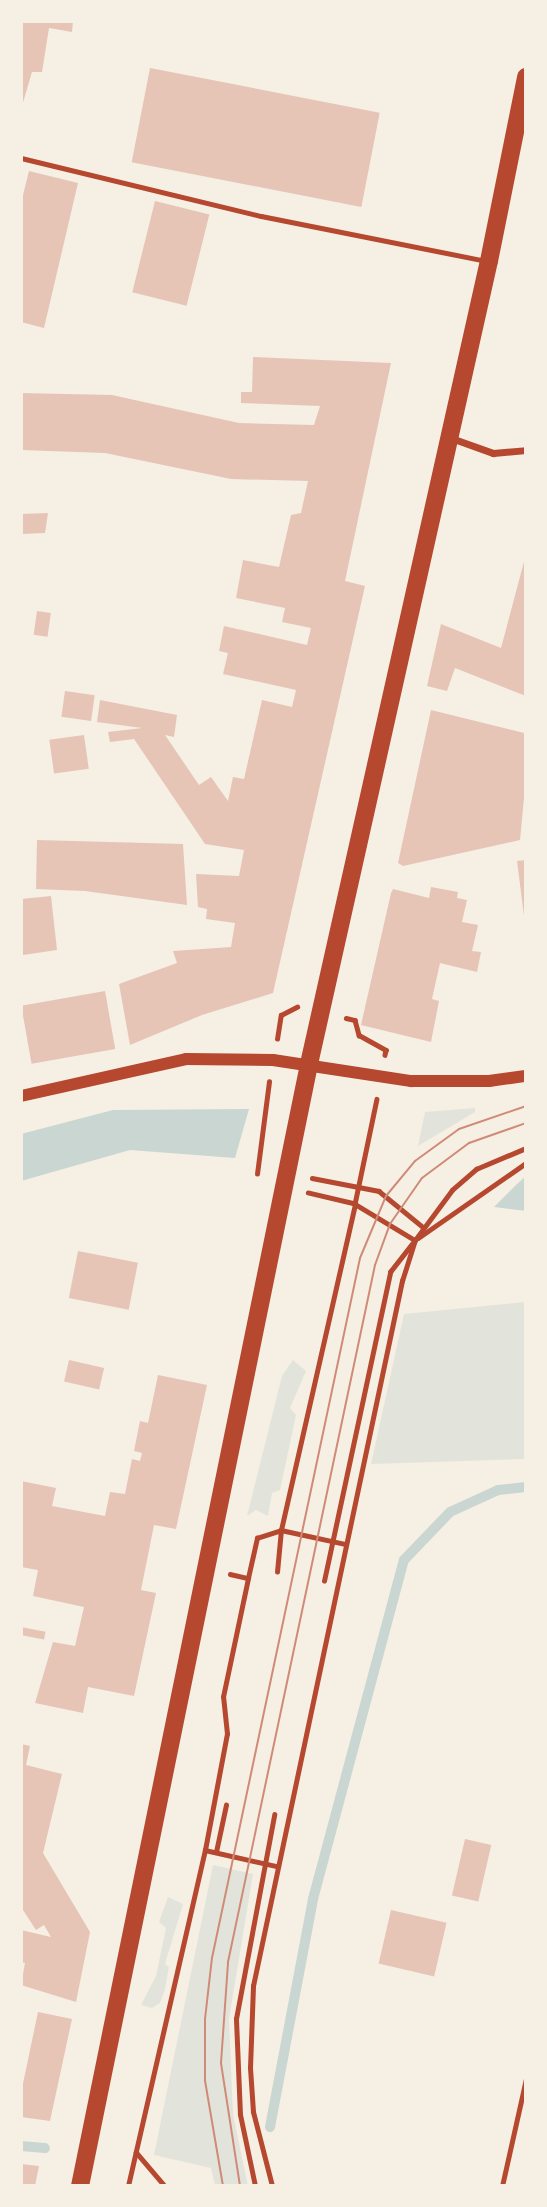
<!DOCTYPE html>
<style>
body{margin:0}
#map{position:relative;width:547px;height:2207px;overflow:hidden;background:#f6efe4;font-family:"Exo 2",sans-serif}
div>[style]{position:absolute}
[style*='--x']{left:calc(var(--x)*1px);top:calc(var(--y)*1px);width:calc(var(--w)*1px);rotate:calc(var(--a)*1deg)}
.green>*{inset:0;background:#e2e4dc}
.water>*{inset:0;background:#c9d6d2}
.stream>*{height:10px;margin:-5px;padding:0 5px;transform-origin:5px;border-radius:5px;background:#c9d6d2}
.building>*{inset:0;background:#e6c5b7;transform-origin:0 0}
.path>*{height:4.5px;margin:-2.25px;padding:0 2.25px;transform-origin:2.25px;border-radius:2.25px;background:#b5482f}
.service>*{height:5px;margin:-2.5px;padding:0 2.5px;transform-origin:2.5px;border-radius:2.5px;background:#b5482f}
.minor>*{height:7px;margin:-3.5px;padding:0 3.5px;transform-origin:3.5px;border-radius:3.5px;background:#b5482f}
.tertiary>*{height:12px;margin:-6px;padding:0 6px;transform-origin:6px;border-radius:6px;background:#b5482f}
.primary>*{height:18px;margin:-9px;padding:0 9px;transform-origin:9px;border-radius:9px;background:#b5482f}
.tram>*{height:2px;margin:-1px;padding:0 1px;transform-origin:1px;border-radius:1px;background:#cf8b77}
span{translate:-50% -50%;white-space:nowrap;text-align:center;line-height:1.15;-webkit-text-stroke:7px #f6efe4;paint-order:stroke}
.frame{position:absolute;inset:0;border:23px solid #f6efe4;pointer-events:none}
</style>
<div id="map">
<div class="green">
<i style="clip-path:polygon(475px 1108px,475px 1112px,418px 1146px,425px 1112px)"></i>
<i style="clip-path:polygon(526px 1302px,526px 1459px,371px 1464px,404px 1314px)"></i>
<i style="clip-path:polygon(293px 1360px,306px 1371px,290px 1408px,296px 1415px,280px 1490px,272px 1493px,268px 1516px,256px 1510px,247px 1516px,282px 1376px)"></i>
<i style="clip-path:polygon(213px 1865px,253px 1874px,229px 2019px,233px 2114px,248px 2186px,215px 2186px,211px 2168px,154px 2155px)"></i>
<i style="clip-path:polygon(168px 1897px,183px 1904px,165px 1964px,169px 1967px,165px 1989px,160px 2003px,152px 2008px,141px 2005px,156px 1976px,166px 1928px,159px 1922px)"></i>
</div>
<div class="water">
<i style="clip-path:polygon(249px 1109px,235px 1158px,130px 1150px,21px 1181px,21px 1134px,113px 1110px)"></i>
<i style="clip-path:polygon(526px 1176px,526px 1211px,494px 1207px,516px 1185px)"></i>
</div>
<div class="stream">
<i style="--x:270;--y:2127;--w:232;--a:-79.3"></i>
<i style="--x:313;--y:1899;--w:351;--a:-75"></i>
<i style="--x:404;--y:1560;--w:66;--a:-46.2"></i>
<i style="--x:450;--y:1512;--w:53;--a:-24.6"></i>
<i style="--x:498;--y:1490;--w:28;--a:-6"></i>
<i style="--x:21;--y:2146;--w:24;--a:5"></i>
</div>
<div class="building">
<i style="clip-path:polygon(21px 21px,73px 21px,72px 32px,49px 28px,42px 72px,32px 72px,22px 106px)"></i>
<i style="left:150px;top:68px;width:234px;height:96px;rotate:11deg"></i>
<i style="clip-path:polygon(29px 171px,78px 183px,44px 328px,21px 322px,21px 203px)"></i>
<i style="left:155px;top:201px;width:56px;height:94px;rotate:14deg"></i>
<i style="clip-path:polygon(253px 357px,391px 363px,345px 581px,365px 586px,273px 993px,202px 1015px,130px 1045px,119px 984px,177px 963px,173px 951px,231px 947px,235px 923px,206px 919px,207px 909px,198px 907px,196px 874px,239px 876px,244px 850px,205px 844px,134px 739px,110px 742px,108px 732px,142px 728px,97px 722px,100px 700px,177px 715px,174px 737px,165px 735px,199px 785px,211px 777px,228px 801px,233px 777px,244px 779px,262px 700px,292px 707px,296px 690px,223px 674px,228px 653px,219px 651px,224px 626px,307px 645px,311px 628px,282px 622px,285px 608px,236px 598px,243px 560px,279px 567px,291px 515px,301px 513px,308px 481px,231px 479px,105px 453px,21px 450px,21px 393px,112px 395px,239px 423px,314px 425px,320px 406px,241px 403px,241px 392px,252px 392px)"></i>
<i style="clip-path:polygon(48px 513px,45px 533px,21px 534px,21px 514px)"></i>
<i style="clip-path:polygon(526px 554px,526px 696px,455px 668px,447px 691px,427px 686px,441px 624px,501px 648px)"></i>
<i style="left:37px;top:611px;width:14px;height:24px;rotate:8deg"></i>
<i style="left:65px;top:691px;width:30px;height:26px;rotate:8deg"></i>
<i style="clip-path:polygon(431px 710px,524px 733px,526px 777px,520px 840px,403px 866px,398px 863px)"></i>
<i style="left:84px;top:735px;width:34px;height:35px;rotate:82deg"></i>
<i style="clip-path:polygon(37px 840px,183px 844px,187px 905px,85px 891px,36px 889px)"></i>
<i style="clip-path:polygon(526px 860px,526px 915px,524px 916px,517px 861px)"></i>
<i style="clip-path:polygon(431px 887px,458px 892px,457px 898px,467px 900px,462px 922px,478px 925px,472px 951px,481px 952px,477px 972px,440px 963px,432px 999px,439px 1001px,431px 1042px,361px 1025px,391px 893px,393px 889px,429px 898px)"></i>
<i style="clip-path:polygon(51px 896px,57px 950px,23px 955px,21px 899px)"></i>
<i style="left:105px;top:991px;width:59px;height:85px;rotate:80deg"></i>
<i style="left:78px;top:1251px;width:61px;height:48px;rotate:11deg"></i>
<i style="left:69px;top:1360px;width:36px;height:22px;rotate:13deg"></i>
<i style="clip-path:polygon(158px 1375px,207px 1385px,176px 1529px,154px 1525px,141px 1590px,156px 1593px,134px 1696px,88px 1687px,83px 1713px,35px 1703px,53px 1642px,75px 1646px,84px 1607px,33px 1596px,38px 1570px,21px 1567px,21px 1481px,56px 1488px,52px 1506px,105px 1516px,110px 1492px,125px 1494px,132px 1459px,140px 1461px,142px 1453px,134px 1451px,140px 1421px,148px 1423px)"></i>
<i style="left:21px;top:1627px;width:25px;height:8px;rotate:11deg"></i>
<i style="clip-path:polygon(21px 1744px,30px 1746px,26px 1765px,62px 1774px,43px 1853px,90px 1932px,76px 2002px,21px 1985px,25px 1963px,21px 1962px,21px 1930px,51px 1937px,44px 1925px,36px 1930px,21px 1907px)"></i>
<i style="left:465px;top:1839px;width:27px;height:58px;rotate:13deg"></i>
<i style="left:391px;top:1910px;width:57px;height:55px;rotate:13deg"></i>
<i style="clip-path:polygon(38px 2012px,72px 2019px,50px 2121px,21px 2117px,21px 2093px)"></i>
<i style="clip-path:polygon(21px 2164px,39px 2166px,35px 2186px,21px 2186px)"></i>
</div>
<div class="path">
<i style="--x:346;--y:1018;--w:9;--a:13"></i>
<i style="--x:355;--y:1020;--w:16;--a:75"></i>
<i style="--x:359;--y:1035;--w:31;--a:29"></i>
<i style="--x:386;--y:1050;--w:5;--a:101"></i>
<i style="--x:277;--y:1039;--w:24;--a:-81"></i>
<i style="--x:281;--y:1015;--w:18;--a:-27"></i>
<i style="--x:377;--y:1099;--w:107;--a:101.8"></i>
<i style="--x:355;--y:1204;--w:70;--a:31"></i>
<i style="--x:257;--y:1174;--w:93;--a:-82.6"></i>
<i style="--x:312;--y:1178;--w:68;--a:11"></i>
<i style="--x:379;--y:1191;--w:57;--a:39.3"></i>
<i style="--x:418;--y:1238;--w:131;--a:-34.8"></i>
<i style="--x:277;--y:1572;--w:42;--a:-84.6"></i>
<i style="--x:281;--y:1530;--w:334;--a:-77.2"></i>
<i style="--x:355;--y:1204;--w:48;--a:-166.8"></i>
<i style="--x:230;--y:1574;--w:18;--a:13"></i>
<i style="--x:248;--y:1578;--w:41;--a:-77.3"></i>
<i style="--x:257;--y:1538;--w:25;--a:-18"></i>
<i style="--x:281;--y:1530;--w:66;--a:12.3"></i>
<i style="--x:324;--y:1581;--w:316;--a:-77.9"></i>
<i style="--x:390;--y:1272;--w:36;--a:-52"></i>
<i style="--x:205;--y:1850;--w:73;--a:12.7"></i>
<i style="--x:216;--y:1852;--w:48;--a:-78"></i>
<i style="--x:136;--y:2152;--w:45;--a:49.5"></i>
<i style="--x:128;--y:2186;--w:345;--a:-77.1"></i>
<i style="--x:205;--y:1850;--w:118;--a:-79.3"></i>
<i style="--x:227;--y:1734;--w:37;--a:-96"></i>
<i style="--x:223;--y:1697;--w:122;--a:-78.1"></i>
<i style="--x:255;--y:2186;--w:73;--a:-101.9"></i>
<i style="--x:240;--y:2115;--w:96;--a:-92.4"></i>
<i style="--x:236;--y:2019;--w:208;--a:-79.4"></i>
<i style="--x:272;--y:2186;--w:76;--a:-104.4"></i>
<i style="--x:253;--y:2112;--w:44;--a:-93.9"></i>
<i style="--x:250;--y:2068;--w:82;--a:-87.9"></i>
<i style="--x:253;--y:1986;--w:721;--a:-78.07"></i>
<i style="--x:402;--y:1281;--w:43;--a:-72.4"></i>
<i style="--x:415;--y:1240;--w:62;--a:-53.5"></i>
<i style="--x:452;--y:1190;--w:32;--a:-41"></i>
<i style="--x:476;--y:1169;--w:54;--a:-22.8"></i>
</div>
<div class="service">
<i style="--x:21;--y:158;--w:247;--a:13.6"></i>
<i style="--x:261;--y:216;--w:229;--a:11.3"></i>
<i style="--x:502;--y:2186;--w:110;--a:-77.4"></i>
</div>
<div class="minor">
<i style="--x:451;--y:438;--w:45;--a:19.7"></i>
<i style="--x:493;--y:453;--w:33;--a:-5"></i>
</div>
<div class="tertiary">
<i style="--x:21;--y:1096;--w:169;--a:-12.6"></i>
<i style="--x:186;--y:1059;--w:87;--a:0.7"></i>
<i style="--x:273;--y:1060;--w:140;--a:8.7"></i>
<i style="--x:411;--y:1081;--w:78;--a:0"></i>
<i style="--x:489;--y:1081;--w:37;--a:-8"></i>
</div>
<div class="primary">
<i style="--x:80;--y:2186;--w:1145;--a:-78.46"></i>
<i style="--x:309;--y:1064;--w:823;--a:-77.37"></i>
<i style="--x:489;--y:261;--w:188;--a:-78.6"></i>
</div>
<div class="tram">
<i style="--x:223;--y:2186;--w:107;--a:-99.7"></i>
<i style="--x:205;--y:2081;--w:62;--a:-90"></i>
<i style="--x:205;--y:2019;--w:61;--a:-83.5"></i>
<i style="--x:212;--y:1958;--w:715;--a:-78.06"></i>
<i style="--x:360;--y:1258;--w:67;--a:-67.2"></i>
<i style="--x:386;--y:1196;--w:45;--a:-50.4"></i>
<i style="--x:415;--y:1161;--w:54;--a:-36"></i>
<i style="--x:459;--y:1129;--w:71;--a:-18.9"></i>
<i style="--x:240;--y:2186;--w:124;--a:-98.8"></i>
<i style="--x:221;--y:2063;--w:101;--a:-86"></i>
<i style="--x:228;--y:1962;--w:712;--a:-78.09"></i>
<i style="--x:375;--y:1265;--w:44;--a:-69.9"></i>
<i style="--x:390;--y:1224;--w:56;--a:-55.2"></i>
<i style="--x:422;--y:1178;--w:59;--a:-36.7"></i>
<i style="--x:469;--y:1143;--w:60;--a:-19.3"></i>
</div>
<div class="frame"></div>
</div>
